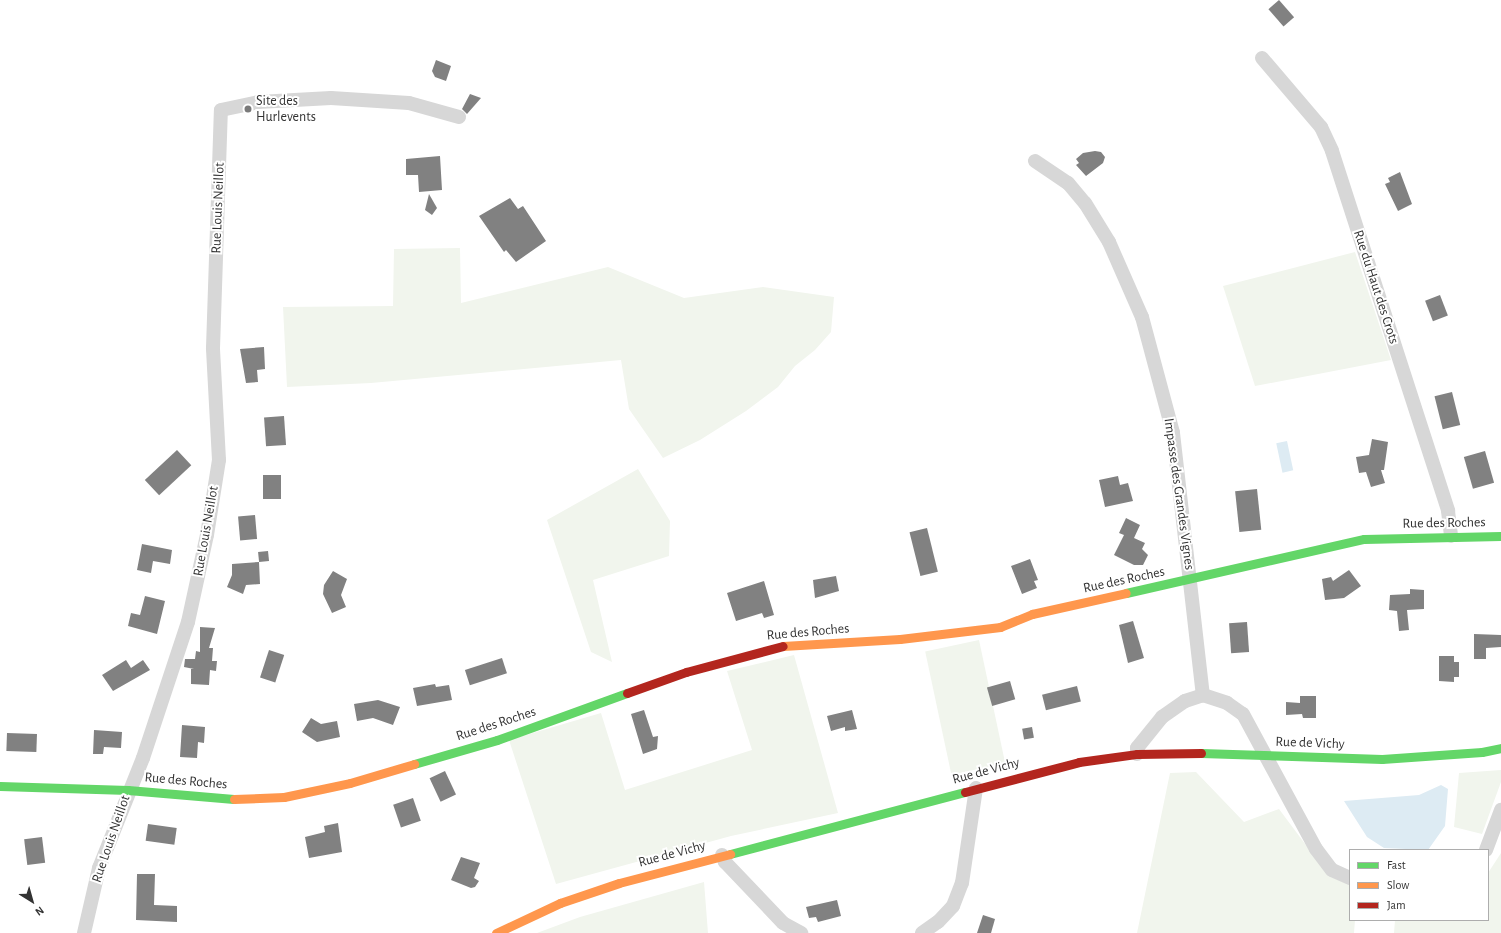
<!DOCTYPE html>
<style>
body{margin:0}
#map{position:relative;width:1501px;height:933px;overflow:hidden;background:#fff;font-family:"Alegreya Sans",sans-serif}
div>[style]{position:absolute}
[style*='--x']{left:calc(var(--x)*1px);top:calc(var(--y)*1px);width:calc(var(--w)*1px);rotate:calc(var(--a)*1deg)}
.green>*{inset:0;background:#f1f5ed;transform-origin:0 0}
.water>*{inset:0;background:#ddebf3;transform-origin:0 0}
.building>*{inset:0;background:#818181;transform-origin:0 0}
.street>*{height:14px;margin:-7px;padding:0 7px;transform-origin:7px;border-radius:7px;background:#d7d7d7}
.fast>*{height:9px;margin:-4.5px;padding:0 4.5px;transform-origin:4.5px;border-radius:4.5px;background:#63d668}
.slow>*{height:9px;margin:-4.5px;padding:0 4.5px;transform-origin:4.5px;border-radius:4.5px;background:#ff974d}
.jam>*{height:9px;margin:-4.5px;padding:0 4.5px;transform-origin:4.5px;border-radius:4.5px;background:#b3261e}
.dots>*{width:11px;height:11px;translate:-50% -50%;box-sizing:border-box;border:2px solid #fff;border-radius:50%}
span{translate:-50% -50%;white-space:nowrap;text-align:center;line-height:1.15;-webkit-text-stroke:4px #fff;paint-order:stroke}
.poi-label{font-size:14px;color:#333}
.left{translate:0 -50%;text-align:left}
.street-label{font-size:14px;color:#333}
.legend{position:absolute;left:1349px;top:849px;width:140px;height:72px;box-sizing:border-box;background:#fff;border:1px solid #adadad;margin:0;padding:5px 7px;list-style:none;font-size:12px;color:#333}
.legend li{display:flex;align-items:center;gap:8px;height:20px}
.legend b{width:20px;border:1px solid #adadad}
.north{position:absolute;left:12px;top:881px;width:40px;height:40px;-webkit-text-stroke:3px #fff;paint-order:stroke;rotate:143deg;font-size:11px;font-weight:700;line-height:16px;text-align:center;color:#333}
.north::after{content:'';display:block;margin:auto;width:14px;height:18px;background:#333;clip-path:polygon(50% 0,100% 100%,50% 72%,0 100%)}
</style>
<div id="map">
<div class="green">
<i style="clip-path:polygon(460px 248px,461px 303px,608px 267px,684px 298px,763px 287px,834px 297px,831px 332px,815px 350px,795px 366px,778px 387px,746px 411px,700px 440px,663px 458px,629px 409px,621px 360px,371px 383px,287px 387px,283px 307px,393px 306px,394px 249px)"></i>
<i style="clip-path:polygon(1355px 252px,1391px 360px,1255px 386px,1223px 286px)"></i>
<i style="clip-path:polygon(638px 469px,670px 521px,669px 556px,593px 580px,612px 662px,591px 652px,547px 520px)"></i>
<i style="left:979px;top:640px;width:126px;height:55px;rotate:78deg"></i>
<i style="clip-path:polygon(794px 655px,838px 813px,731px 836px,556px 884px,509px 740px,601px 713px,625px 790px,752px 750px,727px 671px)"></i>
<i style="clip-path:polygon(1501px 770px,1501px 782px,1482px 834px,1454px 827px,1459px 773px)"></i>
<i style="clip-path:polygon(1196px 772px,1244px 822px,1279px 809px,1329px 876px,1350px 885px,1350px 920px,1355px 920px,1354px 933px,1137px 933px,1170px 773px)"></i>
<i style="clip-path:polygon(1501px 853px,1501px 933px,1394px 933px,1395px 920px,1488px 920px,1488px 873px)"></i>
<i style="clip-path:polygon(704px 882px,708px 933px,537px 933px,580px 917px)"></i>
</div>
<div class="water">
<i style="left:1287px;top:441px;width:30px;height:11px;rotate:78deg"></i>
<i style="clip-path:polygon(1441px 785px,1448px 789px,1445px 826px,1428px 850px,1384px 848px,1367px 837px,1344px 801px,1419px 795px)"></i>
</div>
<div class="building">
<i style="left:1279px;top:0;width:23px;height:14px;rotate:49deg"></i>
<i style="clip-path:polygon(436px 60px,451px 66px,446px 81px,435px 77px,432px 71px)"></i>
<i style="clip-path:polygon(470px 94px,481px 98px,467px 114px,462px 109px)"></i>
<i style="clip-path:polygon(1095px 151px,1101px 152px,1105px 157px,1103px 163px,1086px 176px,1076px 165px,1079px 163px,1076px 159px,1083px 153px)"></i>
<i style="clip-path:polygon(440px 156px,442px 190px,419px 192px,418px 175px,406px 175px,406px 159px)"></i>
<i style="clip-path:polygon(1400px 172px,1412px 204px,1398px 211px,1385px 184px,1390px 182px,1388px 178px)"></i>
<i style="clip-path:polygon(429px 194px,437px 208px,432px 215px,425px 210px)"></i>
<i style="clip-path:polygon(510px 198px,518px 209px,523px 206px,546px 241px,516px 262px,506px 250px,504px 252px,479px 216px)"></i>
<i style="left:1440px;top:295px;width:22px;height:16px;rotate:69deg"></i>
<i style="clip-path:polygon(264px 347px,265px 369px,257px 370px,258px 382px,246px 383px,240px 349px)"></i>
<i style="left:1452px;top:392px;width:34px;height:18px;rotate:76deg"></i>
<i style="left:284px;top:416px;width:29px;height:20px;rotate:86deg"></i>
<i style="clip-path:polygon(1372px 439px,1388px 442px,1384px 470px,1381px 470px,1385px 483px,1371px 487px,1366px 472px,1359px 473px,1356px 457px,1369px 455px)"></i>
<i style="left:177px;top:450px;width:21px;height:44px;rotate:47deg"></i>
<i style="left:1485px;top:451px;width:33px;height:22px;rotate:74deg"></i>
<i style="left:263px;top:475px;width:18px;height:24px"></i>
<i style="clip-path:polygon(1118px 476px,1120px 485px,1128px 483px,1133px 501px,1105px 507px,1099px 480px)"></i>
<i style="left:1257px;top:489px;width:41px;height:22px;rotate:84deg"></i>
<i style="left:255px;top:515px;width:24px;height:17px;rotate:85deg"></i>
<i style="clip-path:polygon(1126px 518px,1140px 525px,1134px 538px,1145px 543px,1142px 549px,1148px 555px,1143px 565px,1134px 565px,1114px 555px,1124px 535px,1119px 533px)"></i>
<i style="left:927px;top:528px;width:45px;height:18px;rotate:76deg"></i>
<i style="clip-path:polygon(142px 544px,172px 550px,170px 564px,153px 561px,151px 573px,137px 570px)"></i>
<i style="left:268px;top:551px;width:10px;height:10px;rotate:84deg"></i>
<i style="clip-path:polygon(1030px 559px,1038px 580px,1034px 581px,1037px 588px,1022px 594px,1011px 566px)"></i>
<i style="clip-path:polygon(259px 562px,260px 584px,246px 585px,243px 594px,227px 587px,232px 575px,232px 564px)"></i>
<i style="clip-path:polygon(1349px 570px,1361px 586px,1344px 598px,1325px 600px,1322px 579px,1331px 577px,1333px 581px)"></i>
<i style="clip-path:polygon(333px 571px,347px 579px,341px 595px,346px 607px,332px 613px,323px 594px,324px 585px)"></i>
<i style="clip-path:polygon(836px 576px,839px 591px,815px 598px,813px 580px)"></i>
<i style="clip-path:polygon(764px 581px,774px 615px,764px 618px,762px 613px,736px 621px,727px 593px)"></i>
<i style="clip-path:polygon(1410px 589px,1424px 590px,1424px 609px,1407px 610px,1409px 630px,1399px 631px,1397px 611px,1389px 610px,1390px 595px,1410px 594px)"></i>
<i style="clip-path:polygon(145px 596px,165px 601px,157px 634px,128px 626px,131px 613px,140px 615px)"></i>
<i style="clip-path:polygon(1133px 621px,1144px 658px,1128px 663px,1119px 625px)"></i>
<i style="left:1247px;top:622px;width:30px;height:18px;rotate:86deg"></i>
<i style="clip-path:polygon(200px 627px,215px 628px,209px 648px,213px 648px,212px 661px,217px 661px,216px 671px,210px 670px,209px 685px,191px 684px,191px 669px,194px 669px,184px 667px,185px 659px,195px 659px,196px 651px,200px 652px)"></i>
<i style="clip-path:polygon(1474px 634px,1501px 635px,1501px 647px,1486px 648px,1486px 659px,1474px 659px)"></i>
<i style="left:269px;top:650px;width:16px;height:29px;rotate:18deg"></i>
<i style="clip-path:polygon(1439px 656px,1454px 656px,1454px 662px,1459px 662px,1459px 677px,1454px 677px,1454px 682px,1439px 681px)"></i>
<i style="left:502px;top:658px;width:16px;height:39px;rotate:72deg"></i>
<i style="clip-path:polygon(126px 660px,131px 668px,143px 660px,150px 670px,113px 691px,102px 675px)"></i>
<i style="left:1010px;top:681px;width:19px;height:24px;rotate:74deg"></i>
<i style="clip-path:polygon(435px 684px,436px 687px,449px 685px,452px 700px,417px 706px,413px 688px)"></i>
<i style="left:1077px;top:686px;width:16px;height:36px;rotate:76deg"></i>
<i style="clip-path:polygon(1300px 696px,1316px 696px,1316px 718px,1303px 718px,1302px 714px,1286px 715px,1286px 702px,1300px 703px)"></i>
<i style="clip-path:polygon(378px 700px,400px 707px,393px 725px,373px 718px,357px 721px,354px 704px)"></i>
<i style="clip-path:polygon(644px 710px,653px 737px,658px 736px,657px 749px,643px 754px,631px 714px)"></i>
<i style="clip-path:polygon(852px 710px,857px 729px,845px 731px,845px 727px,831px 731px,827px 716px)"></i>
<i style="clip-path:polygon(311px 718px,321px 724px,337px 721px,340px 737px,317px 742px,302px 732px)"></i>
<i style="clip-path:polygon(182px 725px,205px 727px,204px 743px,198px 742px,197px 758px,180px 757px)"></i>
<i style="left:1032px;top:727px;width:11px;height:10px;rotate:80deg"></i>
<i style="clip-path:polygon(94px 730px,122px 732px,121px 748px,104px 747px,103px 754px,93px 754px)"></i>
<i style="left:7px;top:733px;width:30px;height:18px;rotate:2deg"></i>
<i style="left:445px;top:771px;width:26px;height:17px;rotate:65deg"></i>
<i style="left:413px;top:798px;width:24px;height:21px;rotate:71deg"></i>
<i style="clip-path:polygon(338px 823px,342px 852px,309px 858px,305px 837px,325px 832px,324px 826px)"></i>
<i style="left:148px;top:824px;width:29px;height:17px;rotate:8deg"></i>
<i style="left:42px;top:837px;width:26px;height:18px;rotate:83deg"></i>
<i style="clip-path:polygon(461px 857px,480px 863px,474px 878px,479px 881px,475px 887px,471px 888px,451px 880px)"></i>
<i style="clip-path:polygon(137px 874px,155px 874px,154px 905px,177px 906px,177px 922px,136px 920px)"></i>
<i style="clip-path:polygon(837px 900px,841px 916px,818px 922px,816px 917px,809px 918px,806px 907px)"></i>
<i style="clip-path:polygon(983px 915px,995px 919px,991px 933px,977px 933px)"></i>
</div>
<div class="street">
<i style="--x:1262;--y:58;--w:91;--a:49.5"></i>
<i style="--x:1321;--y:127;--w:26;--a:65"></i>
<i style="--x:1332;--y:151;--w:378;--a:72.1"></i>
<i style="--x:1448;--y:511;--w:25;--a:83"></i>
<i style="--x:1035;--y:161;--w:40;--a:34"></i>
<i style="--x:1068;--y:183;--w:26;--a:50"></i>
<i style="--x:1085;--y:203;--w:46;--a:58.4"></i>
<i style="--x:1109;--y:242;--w:82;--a:66.3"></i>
<i style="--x:1142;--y:317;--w:120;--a:75"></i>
<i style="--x:1173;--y:433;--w:264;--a:83.5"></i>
<i style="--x:1137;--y:754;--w:6;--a:-90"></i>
<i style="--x:1137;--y:748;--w:40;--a:-51"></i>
<i style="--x:1162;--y:717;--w:28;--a:-35"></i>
<i style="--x:1185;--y:701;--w:19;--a:-18"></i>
<i style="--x:1203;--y:695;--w:25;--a:18"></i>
<i style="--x:1227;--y:703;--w:19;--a:35"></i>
<i style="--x:1243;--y:714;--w:153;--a:61.6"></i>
<i style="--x:1316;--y:849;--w:26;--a:53"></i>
<i style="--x:1332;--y:870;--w:20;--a:24"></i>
<i style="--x:1486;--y:850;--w:43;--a:-69.4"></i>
<i style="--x:722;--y:855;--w:8;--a:67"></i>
<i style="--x:725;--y:862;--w:84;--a:46.4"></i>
<i style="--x:783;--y:923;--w:21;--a:29"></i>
<i style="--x:84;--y:933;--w:67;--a:-77"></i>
<i style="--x:99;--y:868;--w:118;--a:-68.2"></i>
<i style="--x:143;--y:758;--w:143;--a:-71.7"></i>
<i style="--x:188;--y:622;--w:89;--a:-77.7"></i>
<i style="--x:207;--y:535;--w:76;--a:-80.9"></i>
<i style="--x:219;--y:460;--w:112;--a:-93.1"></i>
<i style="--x:213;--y:348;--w:238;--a:-88.1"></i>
<i style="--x:221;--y:110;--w:38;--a:-12"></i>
<i style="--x:258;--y:102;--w:73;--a:-3.1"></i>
<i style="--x:331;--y:98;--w:78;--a:3.7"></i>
<i style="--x:409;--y:103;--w:52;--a:15.6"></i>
<i style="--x:922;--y:933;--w:19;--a:-35"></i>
<i style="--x:938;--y:922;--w:22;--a:-47"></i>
<i style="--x:953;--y:906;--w:25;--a:-69"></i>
<i style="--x:962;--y:883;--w:96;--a:-81.6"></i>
</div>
<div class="fast">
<i style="--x:1126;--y:593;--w:244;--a:-12.8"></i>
<i style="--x:1364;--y:539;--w:137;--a:-1.3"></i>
<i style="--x:1201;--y:753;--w:181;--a:1.9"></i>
<i style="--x:1382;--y:759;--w:100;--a:-4"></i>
<i style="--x:1482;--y:752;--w:19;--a:-12"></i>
<i style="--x:414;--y:764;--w:86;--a:-16.1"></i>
<i style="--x:497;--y:740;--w:138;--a:-19.9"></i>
<i style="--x:0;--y:786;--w:128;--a:1.8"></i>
<i style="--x:128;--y:790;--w:106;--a:4.9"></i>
<i style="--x:730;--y:854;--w:243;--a:-14.8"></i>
</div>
<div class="slow">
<i style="--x:783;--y:646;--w:117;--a:-3.4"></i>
<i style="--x:900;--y:639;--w:101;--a:-6.8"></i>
<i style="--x:1000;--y:627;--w:35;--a:-22"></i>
<i style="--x:1032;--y:614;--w:96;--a:-12.6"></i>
<i style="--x:234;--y:799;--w:50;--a:-2.3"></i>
<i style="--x:284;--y:797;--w:67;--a:-12"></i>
<i style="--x:350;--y:783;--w:67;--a:-16.5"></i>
<i style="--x:496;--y:933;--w:71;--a:-25.1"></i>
<i style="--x:560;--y:903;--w:62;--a:-18.7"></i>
<i style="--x:619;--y:883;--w:115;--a:-14.6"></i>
</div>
<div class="jam">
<i style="--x:627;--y:693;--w:63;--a:-19.6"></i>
<i style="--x:686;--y:672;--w:100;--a:-15"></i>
<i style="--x:965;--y:792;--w:118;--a:-14.7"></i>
<i style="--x:1079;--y:762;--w:59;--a:-7.9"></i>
<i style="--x:1137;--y:754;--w:64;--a:-0.9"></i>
</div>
<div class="dots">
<i style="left:248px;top:109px;background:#7a7a7a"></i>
</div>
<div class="poi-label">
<span class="left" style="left:256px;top:109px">Site des<br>Hurlevents</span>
</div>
<div class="street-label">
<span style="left:218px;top:208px;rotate:-88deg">Rue Louis Neillot</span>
<span style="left:1376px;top:287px;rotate:72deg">Rue du Haut des Crots</span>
<span style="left:1179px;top:494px;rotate:82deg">Impasse des Grandes Vignes</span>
<span style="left:1444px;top:523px;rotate:-1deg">Rue des Roches</span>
<span style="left:206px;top:531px;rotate:-80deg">Rue Louis Neillot</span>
<span style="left:1124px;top:580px;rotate:-12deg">Rue des Roches</span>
<span style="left:808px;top:632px;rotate:-5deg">Rue des Roches</span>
<span style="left:496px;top:724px;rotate:-18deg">Rue des Roches</span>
<span style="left:1310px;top:743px;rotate:2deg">Rue de Vichy</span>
<span style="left:986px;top:771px;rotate:-15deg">Rue de Vichy</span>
<span style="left:186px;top:781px;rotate:5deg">Rue des Roches</span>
<span style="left:111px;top:839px;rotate:-71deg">Rue Louis Neillot</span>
<span style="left:672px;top:854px;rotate:-15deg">Rue de Vichy</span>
</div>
<ul class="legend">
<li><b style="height:5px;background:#63d668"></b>Fast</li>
<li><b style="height:5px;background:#ff974d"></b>Slow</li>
<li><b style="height:5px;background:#b3261e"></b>Jam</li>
</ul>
<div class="north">N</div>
</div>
